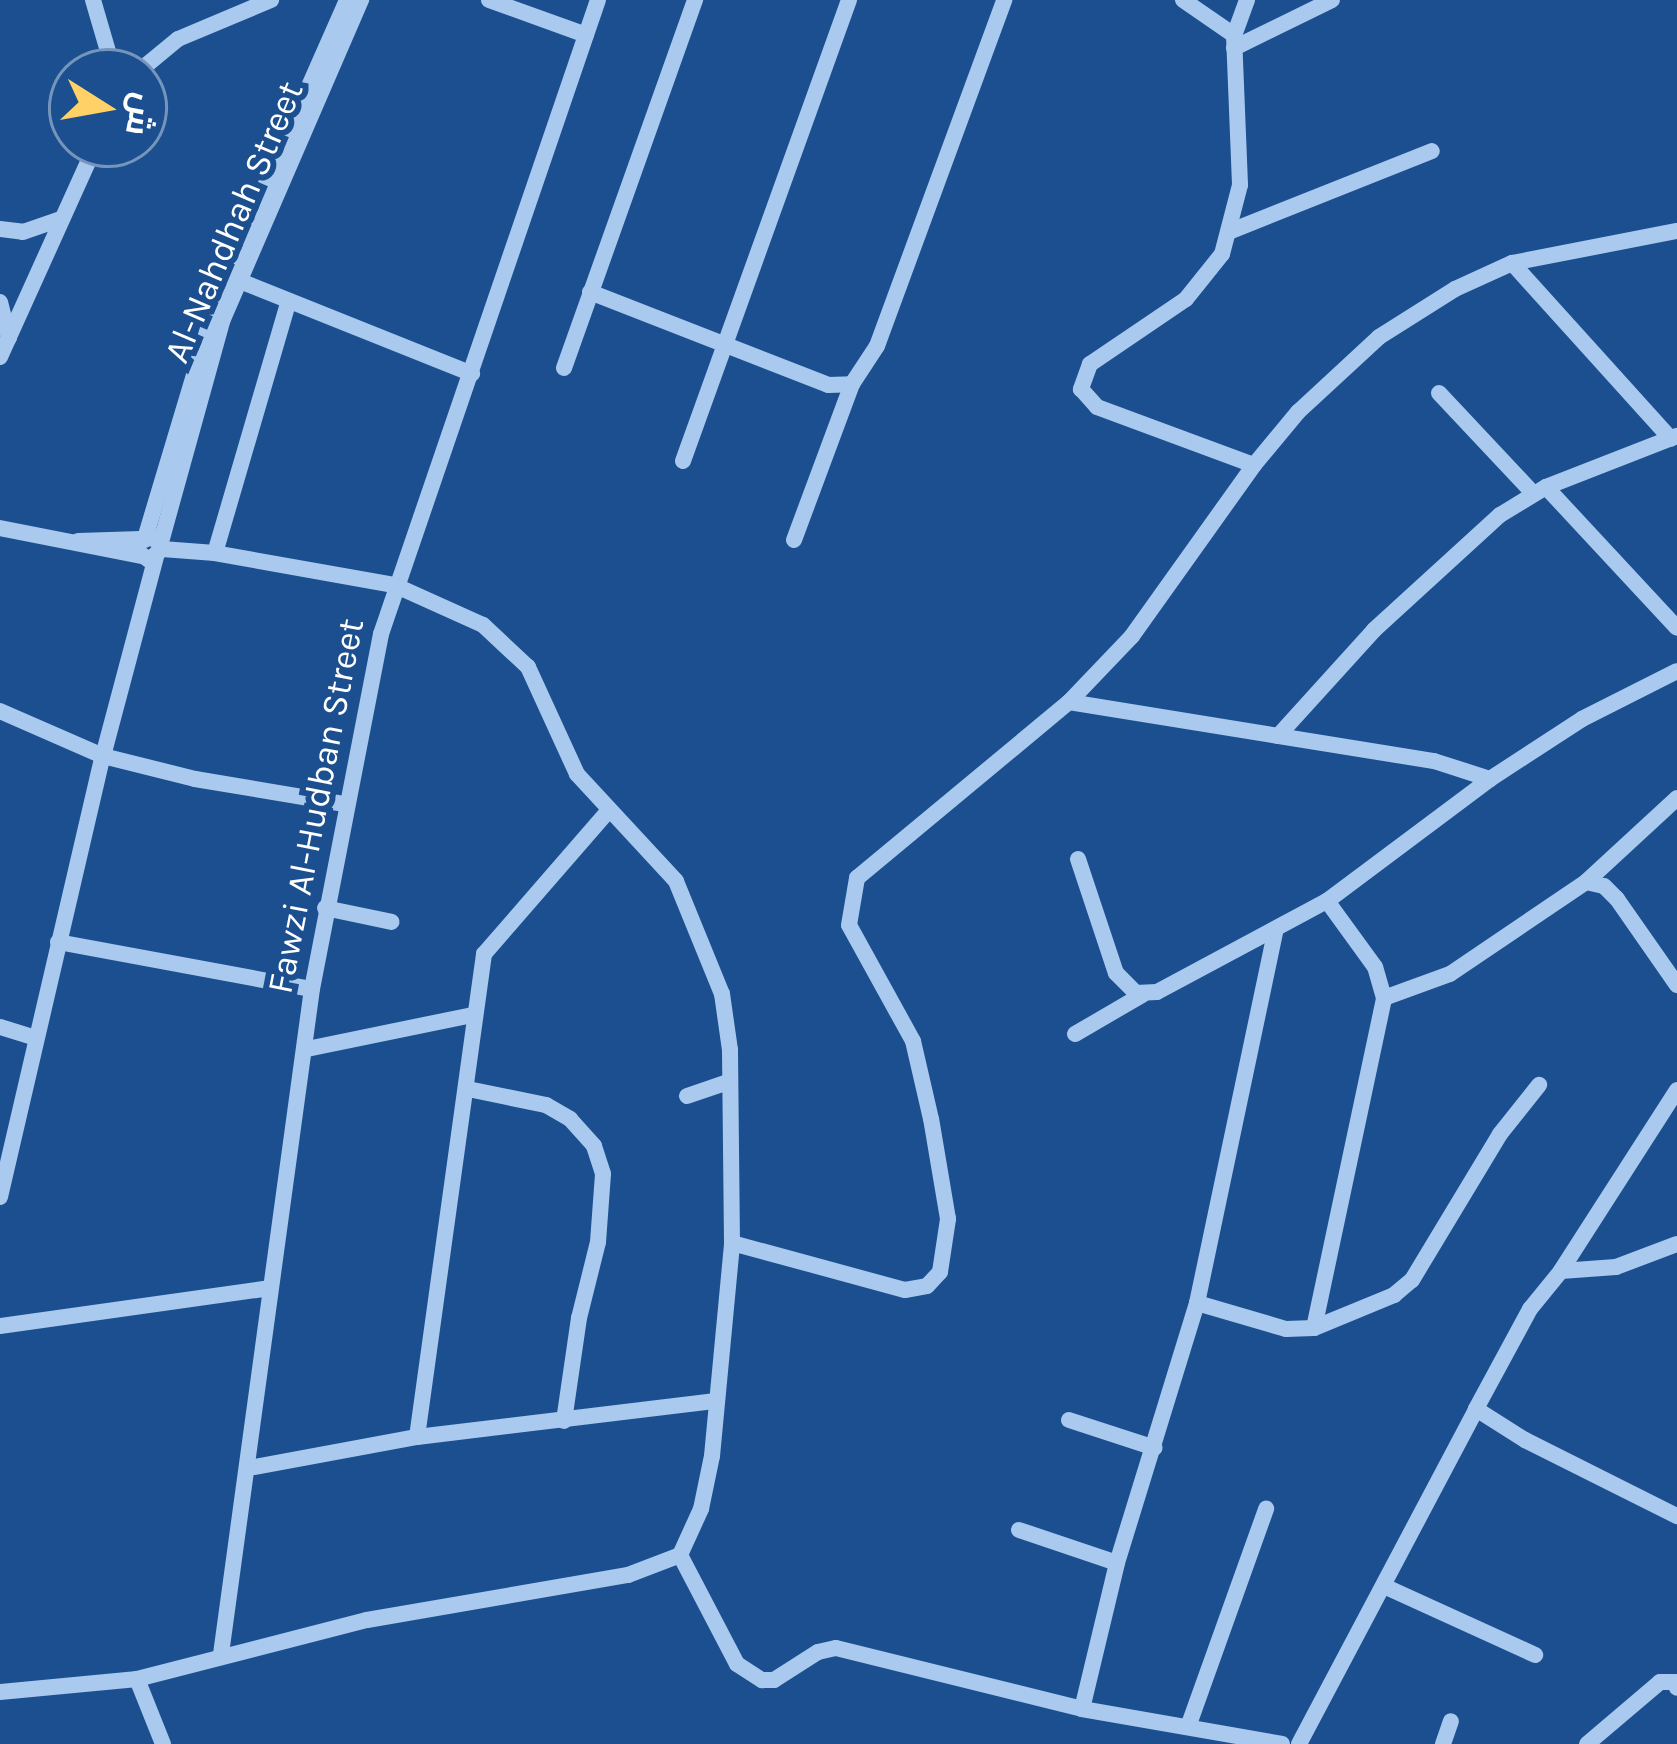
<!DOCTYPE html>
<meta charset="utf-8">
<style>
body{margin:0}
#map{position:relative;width:1677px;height:1744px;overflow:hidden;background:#1b4f8f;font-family:Karla,Cairo,sans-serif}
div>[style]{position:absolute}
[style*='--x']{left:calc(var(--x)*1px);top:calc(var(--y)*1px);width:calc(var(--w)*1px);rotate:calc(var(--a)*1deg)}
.minor>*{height:16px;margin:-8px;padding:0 8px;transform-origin:8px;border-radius:8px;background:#a9c9ee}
span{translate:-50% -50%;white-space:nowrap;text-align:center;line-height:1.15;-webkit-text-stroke:12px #1b4f8f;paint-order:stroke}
.street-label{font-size:36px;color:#fff}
.north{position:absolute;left:48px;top:48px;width:120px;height:120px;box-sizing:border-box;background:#1b4f8f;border:3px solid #7695bc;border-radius:50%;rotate:101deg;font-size:33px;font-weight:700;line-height:48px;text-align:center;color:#fff}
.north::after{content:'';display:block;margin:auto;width:42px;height:54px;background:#ffd166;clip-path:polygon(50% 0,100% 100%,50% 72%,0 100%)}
</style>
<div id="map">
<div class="minor">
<i style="--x:93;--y:0;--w:75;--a:73.7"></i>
<i style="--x:489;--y:0;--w:103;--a:19.8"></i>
<i style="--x:1183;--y:0;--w:62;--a:34.5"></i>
<i style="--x:1247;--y:0;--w:37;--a:110"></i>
<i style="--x:1234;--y:35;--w:150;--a:87.7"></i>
<i style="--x:1240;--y:185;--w:71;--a:104.6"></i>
<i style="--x:1222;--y:254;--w:58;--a:128.7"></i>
<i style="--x:1186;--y:299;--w:116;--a:145.9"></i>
<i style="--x:1090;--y:364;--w:27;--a:110"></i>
<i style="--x:1081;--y:389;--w:24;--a:48"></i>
<i style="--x:1097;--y:407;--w:167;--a:20.3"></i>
<i style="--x:1234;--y:48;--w:109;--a:-26.1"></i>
<i style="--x:138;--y:72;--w:52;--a:-39.5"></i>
<i style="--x:178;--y:39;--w:101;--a:-22.8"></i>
<i style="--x:0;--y:229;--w:23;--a:7"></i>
<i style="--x:23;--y:232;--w:39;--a:-19"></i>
<i style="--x:1231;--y:231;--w:216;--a:-21.7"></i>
<i style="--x:1512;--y:263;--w:237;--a:47.9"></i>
<i style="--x:240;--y:281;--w:250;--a:21.8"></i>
<i style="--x:590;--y:292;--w:256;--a:21.3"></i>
<i style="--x:828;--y:385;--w:24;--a:-2"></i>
<i style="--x:0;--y:302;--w:37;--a:76"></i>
<i style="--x:0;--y:357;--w:234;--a:-65.7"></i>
<i style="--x:564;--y:368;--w:391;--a:-70.4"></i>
<i style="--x:1439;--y:393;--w:137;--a:46.8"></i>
<i style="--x:683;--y:461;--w:490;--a:-70.2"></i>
<i style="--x:1546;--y:487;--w:192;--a:47.1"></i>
<i style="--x:0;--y:528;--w:144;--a:11.2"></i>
<i style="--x:146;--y:535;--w:258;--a:-73.3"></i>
<i style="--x:220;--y:288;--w:315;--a:-66.2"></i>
<i style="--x:794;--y:540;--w:166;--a:-69.6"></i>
<i style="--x:852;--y:384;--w:45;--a:-56.7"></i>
<i style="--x:877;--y:346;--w:369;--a:-69.8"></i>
<i style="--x:78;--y:541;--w:63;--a:-1.8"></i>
<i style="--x:161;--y:542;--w:231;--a:-74.5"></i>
<i style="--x:223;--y:319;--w:348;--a:-66.6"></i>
<i style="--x:215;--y:553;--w:260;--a:-73.7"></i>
<i style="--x:1069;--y:702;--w:370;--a:9.2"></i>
<i style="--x:1434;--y:761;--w:59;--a:17.8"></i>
<i style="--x:0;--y:711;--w:112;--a:23.6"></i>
<i style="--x:103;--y:756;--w:95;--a:14"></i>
<i style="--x:195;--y:779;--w:152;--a:9.5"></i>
<i style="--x:1278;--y:736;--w:143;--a:-47.8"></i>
<i style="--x:1374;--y:630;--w:171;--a:-42.4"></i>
<i style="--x:1500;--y:515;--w:54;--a:-31.3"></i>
<i style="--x:1546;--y:487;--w:141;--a:-21.3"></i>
<i style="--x:1078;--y:859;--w:120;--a:71.6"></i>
<i style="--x:1116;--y:973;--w:28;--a:45"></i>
<i style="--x:1136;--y:993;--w:21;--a:-3"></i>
<i style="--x:1157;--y:992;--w:193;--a:-28.2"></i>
<i style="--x:1327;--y:901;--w:204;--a:-36.8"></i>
<i style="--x:1490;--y:779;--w:110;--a:-33.1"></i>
<i style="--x:1582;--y:719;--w:106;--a:-26.8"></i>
<i style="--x:1586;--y:882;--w:124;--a:-42.7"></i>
<i style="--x:325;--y:908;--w:68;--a:11.8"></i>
<i style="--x:58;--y:942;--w:258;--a:10.5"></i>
<i style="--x:1384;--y:998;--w:70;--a:-20"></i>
<i style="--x:1450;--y:974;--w:164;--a:-34.1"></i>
<i style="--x:1586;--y:882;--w:18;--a:13"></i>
<i style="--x:1604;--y:886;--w:18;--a:45"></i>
<i style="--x:1617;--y:899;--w:105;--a:55.1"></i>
<i style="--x:0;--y:1027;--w:37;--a:17"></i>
<i style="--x:1075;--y:1034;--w:78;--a:-30.2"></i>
<i style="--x:307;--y:1049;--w:169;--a:-11.6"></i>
<i style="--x:468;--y:1089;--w:80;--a:11.6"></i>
<i style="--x:546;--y:1105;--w:28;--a:30"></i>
<i style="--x:570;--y:1119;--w:36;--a:48"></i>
<i style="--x:594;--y:1146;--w:29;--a:72"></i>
<i style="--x:603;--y:1174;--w:68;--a:94.2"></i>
<i style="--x:598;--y:1242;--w:78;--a:104"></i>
<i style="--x:579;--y:1318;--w:104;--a:98.3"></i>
<i style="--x:1677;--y:1090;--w:215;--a:122.7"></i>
<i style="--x:1561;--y:1271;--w:49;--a:129.2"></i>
<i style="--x:1530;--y:1309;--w:114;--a:118.4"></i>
<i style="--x:1476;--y:1409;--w:58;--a:32.3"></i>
<i style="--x:1525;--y:1440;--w:170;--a:26.6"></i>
<i style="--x:687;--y:1096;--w:43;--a:-18.9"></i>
<i style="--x:0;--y:1197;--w:453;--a:-76.9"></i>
<i style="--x:103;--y:756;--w:206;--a:-75.1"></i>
<i style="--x:732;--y:1243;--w:179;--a:15.2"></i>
<i style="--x:905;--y:1290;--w:22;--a:-10"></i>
<i style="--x:927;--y:1286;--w:19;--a:-47"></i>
<i style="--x:940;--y:1272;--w:54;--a:-81.4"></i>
<i style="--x:948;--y:1219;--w:101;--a:-99.6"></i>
<i style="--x:931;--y:1119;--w:80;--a:-103"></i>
<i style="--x:913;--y:1041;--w:132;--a:-118.9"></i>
<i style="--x:849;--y:925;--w:48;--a:-80.3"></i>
<i style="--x:857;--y:878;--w:276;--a:-39.7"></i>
<i style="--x:1069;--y:702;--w:91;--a:-46.3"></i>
<i style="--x:1132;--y:636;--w:210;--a:-54.5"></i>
<i style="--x:1254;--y:465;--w:69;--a:-50.3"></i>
<i style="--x:1298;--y:412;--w:110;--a:-42.8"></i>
<i style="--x:1379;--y:337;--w:90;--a:-32.3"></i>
<i style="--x:1455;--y:289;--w:63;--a:-24.5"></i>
<i style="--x:1512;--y:263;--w:168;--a:-11"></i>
<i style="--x:1561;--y:1271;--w:55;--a:-4.2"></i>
<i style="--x:1616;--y:1267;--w:65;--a:-20.7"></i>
<i style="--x:1197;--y:1303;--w:93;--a:16.3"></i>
<i style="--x:1286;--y:1329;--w:28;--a:-2"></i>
<i style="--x:1314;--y:1328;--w:87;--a:-22.4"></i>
<i style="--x:1394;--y:1295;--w:23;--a:-40"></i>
<i style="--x:1412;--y:1280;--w:170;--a:-58.9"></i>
<i style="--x:1500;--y:1134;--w:63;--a:-51.5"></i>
<i style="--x:0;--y:1326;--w:273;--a:-8"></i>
<i style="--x:1314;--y:1328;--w:337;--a:-78"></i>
<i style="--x:1384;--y:998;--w:32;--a:-106"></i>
<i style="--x:1375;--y:967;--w:82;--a:-126"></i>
<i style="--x:1069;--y:1420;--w:90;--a:18"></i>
<i style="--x:417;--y:1437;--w:488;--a:-82.1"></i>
<i style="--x:484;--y:954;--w:191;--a:-49"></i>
<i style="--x:249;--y:1468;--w:171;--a:-10.5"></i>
<i style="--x:417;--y:1437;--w:299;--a:-6.9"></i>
<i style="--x:1019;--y:1530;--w:103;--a:18.6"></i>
<i style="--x:680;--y:1555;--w:123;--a:62.4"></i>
<i style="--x:737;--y:1664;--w:30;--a:33"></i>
<i style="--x:762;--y:1680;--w:12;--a:0"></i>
<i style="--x:774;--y:1680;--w:52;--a:-32.5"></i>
<i style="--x:818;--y:1652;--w:18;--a:-13"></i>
<i style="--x:836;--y:1648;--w:253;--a:13.9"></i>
<i style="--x:1082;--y:1709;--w:203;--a:9.9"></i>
<i style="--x:1386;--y:1587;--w:164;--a:24.5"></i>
<i style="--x:221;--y:1654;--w:671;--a:-82.21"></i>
<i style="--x:312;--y:989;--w:362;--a:-79"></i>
<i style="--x:381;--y:634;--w:670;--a:-71.11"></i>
<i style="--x:137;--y:1679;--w:70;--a:68.2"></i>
<i style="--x:0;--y:1692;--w:138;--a:-5.4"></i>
<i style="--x:137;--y:1679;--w:237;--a:-14.4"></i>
<i style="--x:367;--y:1620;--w:265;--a:-9.8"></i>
<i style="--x:628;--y:1575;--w:56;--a:-21"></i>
<i style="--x:680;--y:1555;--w:51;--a:-65.5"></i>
<i style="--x:701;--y:1509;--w:54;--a:-78.3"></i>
<i style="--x:712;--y:1456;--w:214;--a:-84.6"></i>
<i style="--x:732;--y:1243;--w:193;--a:-90.6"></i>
<i style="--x:730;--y:1050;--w:57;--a:-98.1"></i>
<i style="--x:722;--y:994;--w:122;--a:-112.2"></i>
<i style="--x:676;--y:881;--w:146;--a:-132.8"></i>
<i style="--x:577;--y:774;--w:118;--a:-114.6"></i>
<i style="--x:528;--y:667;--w:62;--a:-137"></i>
<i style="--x:483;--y:625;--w:98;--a:-155.8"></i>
<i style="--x:394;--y:585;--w:182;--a:-169.9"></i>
<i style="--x:215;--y:553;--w:53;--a:-175.7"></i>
<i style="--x:162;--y:549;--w:17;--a:140"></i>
<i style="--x:149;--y:560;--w:14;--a:-144"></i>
<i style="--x:138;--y:552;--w:9;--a:-90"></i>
<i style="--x:138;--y:543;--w:17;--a:-25"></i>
<i style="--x:153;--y:536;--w:16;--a:55"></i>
<i style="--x:1082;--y:1709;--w:150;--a:-76.5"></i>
<i style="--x:1117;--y:1563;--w:272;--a:-72.9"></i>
<i style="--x:1197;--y:1303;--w:378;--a:-78.1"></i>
<i style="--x:1188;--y:1727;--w:232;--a:-70.3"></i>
<i style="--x:1299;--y:1744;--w:379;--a:-62.1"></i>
<i style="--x:1443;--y:1744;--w:24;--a:-71"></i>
<i style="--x:1587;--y:1744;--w:96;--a:-40.3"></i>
<i style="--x:1660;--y:1682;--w:15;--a:0"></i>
<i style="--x:1675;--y:1682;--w:6;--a:72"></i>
</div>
<div class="street-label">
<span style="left:234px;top:222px;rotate:-67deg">Al-Nahdhah Street</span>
<span style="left:316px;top:806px;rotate:-79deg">Fawzi Al-Hudban Street</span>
</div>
<div class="north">ش</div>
</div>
